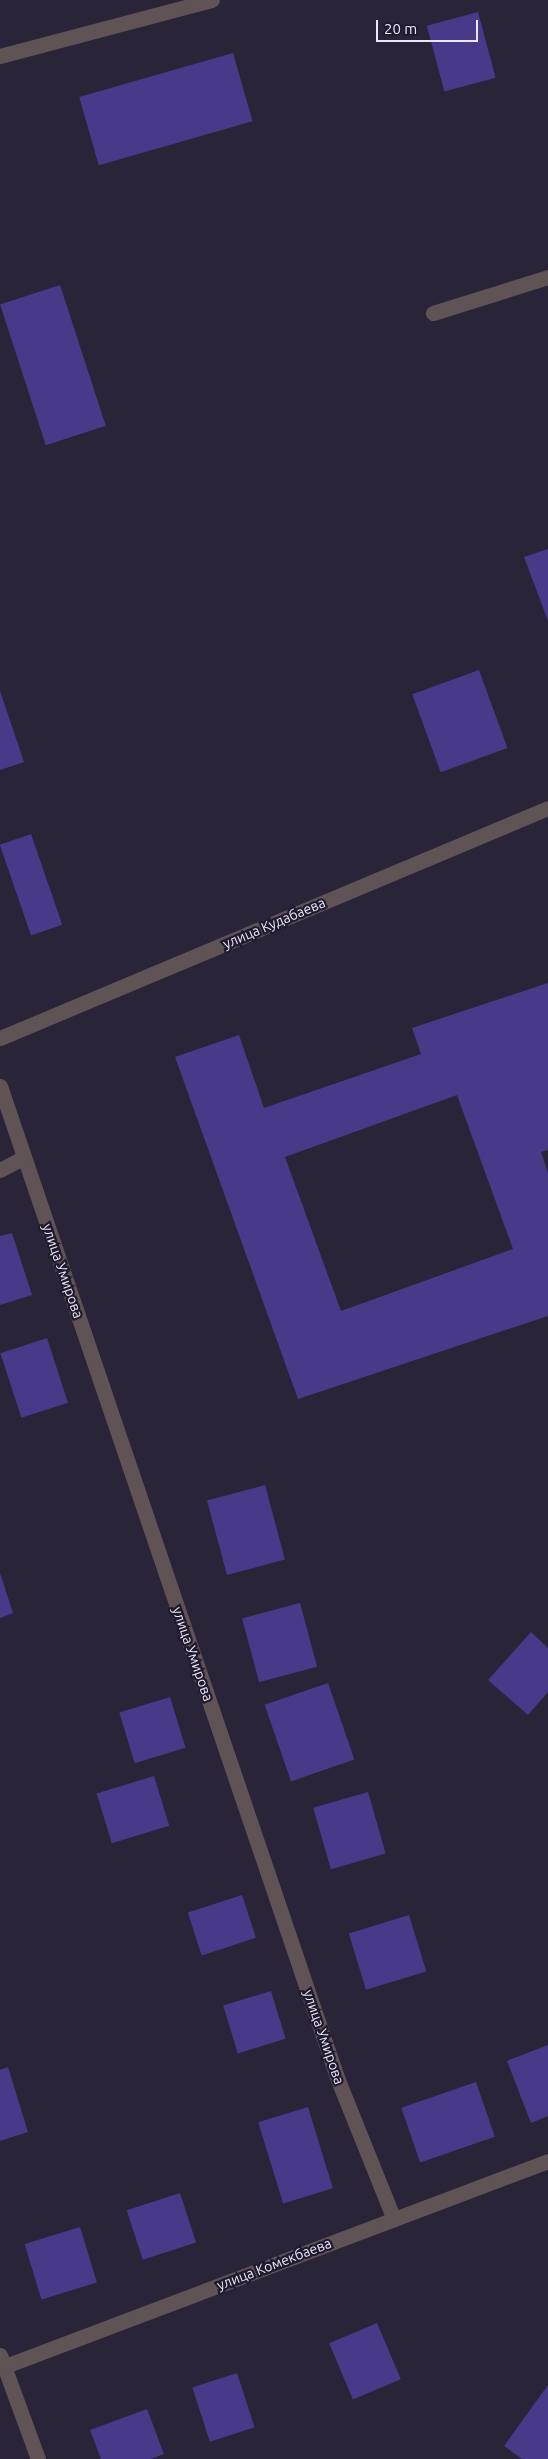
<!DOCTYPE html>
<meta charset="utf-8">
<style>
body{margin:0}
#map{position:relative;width:548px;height:2459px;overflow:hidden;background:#2a2439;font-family:Ubuntu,sans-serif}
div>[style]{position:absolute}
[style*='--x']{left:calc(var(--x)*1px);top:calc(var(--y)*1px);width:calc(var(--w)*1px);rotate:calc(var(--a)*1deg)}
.building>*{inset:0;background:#483a89;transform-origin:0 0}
.street>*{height:15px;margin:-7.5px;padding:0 7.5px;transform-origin:7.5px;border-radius:7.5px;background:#605356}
span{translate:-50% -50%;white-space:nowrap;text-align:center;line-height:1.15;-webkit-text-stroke:4.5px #201a2f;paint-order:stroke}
.street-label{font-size:14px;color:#eae7f6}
.scale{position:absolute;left:376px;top:20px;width:102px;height:22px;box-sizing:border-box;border:2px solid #eae7f6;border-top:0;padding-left:6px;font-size:15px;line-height:18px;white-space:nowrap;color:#eae7f6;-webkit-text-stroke:4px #201a2f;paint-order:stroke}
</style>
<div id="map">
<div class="building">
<i style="left:478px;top:12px;width:68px;height:53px;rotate:75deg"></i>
<i style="left:233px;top:53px;width:71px;height:160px;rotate:74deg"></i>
<i style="left:60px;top:285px;width:148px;height:63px;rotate:72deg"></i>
<i style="clip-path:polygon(548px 549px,548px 621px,524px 557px)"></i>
<i style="left:479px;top:670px;width:83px;height:71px;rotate:70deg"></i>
<i style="clip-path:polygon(0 691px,24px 762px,0 770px)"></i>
<i style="left:31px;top:834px;width:96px;height:33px;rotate:71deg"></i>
<i style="clip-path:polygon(evenodd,548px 983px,548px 1150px,541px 1152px,548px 1173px,548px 1316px,298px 1399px,175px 1057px,239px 1035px,264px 1108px,421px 1054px,412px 1028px,548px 983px,457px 1095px,513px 1249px,341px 1311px,285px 1157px,457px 1095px)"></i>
<i style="clip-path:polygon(12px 1233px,32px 1295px,0 1305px,0 1236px)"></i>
<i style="left:47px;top:1338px;width:68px;height:49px;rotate:72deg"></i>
<i style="left:265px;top:1485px;width:77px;height:60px;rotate:75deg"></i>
<i style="clip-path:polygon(0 1573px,13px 1613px,0 1618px)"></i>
<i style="left:300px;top:1603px;width:66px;height:60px;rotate:75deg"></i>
<i style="clip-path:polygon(531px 1632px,548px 1648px,548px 1692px,528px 1715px,488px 1680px)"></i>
<i style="left:328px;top:1683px;width:81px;height:67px;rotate:71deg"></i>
<i style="left:170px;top:1697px;width:53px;height:53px;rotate:73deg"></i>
<i style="left:154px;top:1776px;width:52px;height:60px;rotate:73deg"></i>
<i style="left:368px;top:1792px;width:64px;height:57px;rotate:74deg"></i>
<i style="left:242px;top:1895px;width:45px;height:57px;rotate:72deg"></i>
<i style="left:409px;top:1915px;width:59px;height:63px;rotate:73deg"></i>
<i style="left:271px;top:1991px;width:50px;height:50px;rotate:73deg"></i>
<i style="clip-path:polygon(548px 2045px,548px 2116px,531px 2123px,507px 2061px)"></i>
<i style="clip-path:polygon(8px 2067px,28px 2132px,0 2141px,0 2070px)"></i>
<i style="left:476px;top:2082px;width:58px;height:79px;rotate:71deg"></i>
<i style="left:308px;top:2107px;width:85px;height:52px;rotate:73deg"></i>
<i style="left:180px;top:2193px;width:52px;height:56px;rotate:72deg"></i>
<i style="left:80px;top:2227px;width:58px;height:58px;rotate:73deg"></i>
<i style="left:377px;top:2323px;width:61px;height:52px;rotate:67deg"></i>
<i style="left:237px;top:2373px;width:57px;height:47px;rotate:72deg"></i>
<i style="clip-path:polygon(548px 2385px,548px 2459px,522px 2459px,504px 2446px)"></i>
<i style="clip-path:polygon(147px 2409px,164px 2454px,151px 2459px,101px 2459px,90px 2430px)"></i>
</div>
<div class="street">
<i style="--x:0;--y:56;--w:219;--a:-14.8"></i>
<i style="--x:433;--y:313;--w:121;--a:-17.4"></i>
<i style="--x:0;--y:1038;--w:594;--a:-22.77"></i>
<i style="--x:0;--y:1086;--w:1050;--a:71.22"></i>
<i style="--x:338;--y:2080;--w:150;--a:68.1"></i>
<i style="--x:0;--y:1170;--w:27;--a:-28"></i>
<i style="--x:0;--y:2355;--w:111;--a:69.9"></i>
<i style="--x:0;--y:2368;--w:586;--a:-20.69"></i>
</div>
<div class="street-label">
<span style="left:274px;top:923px;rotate:-23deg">улица Кудабаева</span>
<span style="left:63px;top:1271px;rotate:71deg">улица Умирова</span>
<span style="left:193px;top:1654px;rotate:71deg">улица Умирова</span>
<span style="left:324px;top:2037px;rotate:71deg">улица Умирова</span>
<span style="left:274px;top:2264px;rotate:-21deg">улица Комекбаева</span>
</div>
<div class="scale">20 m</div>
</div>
